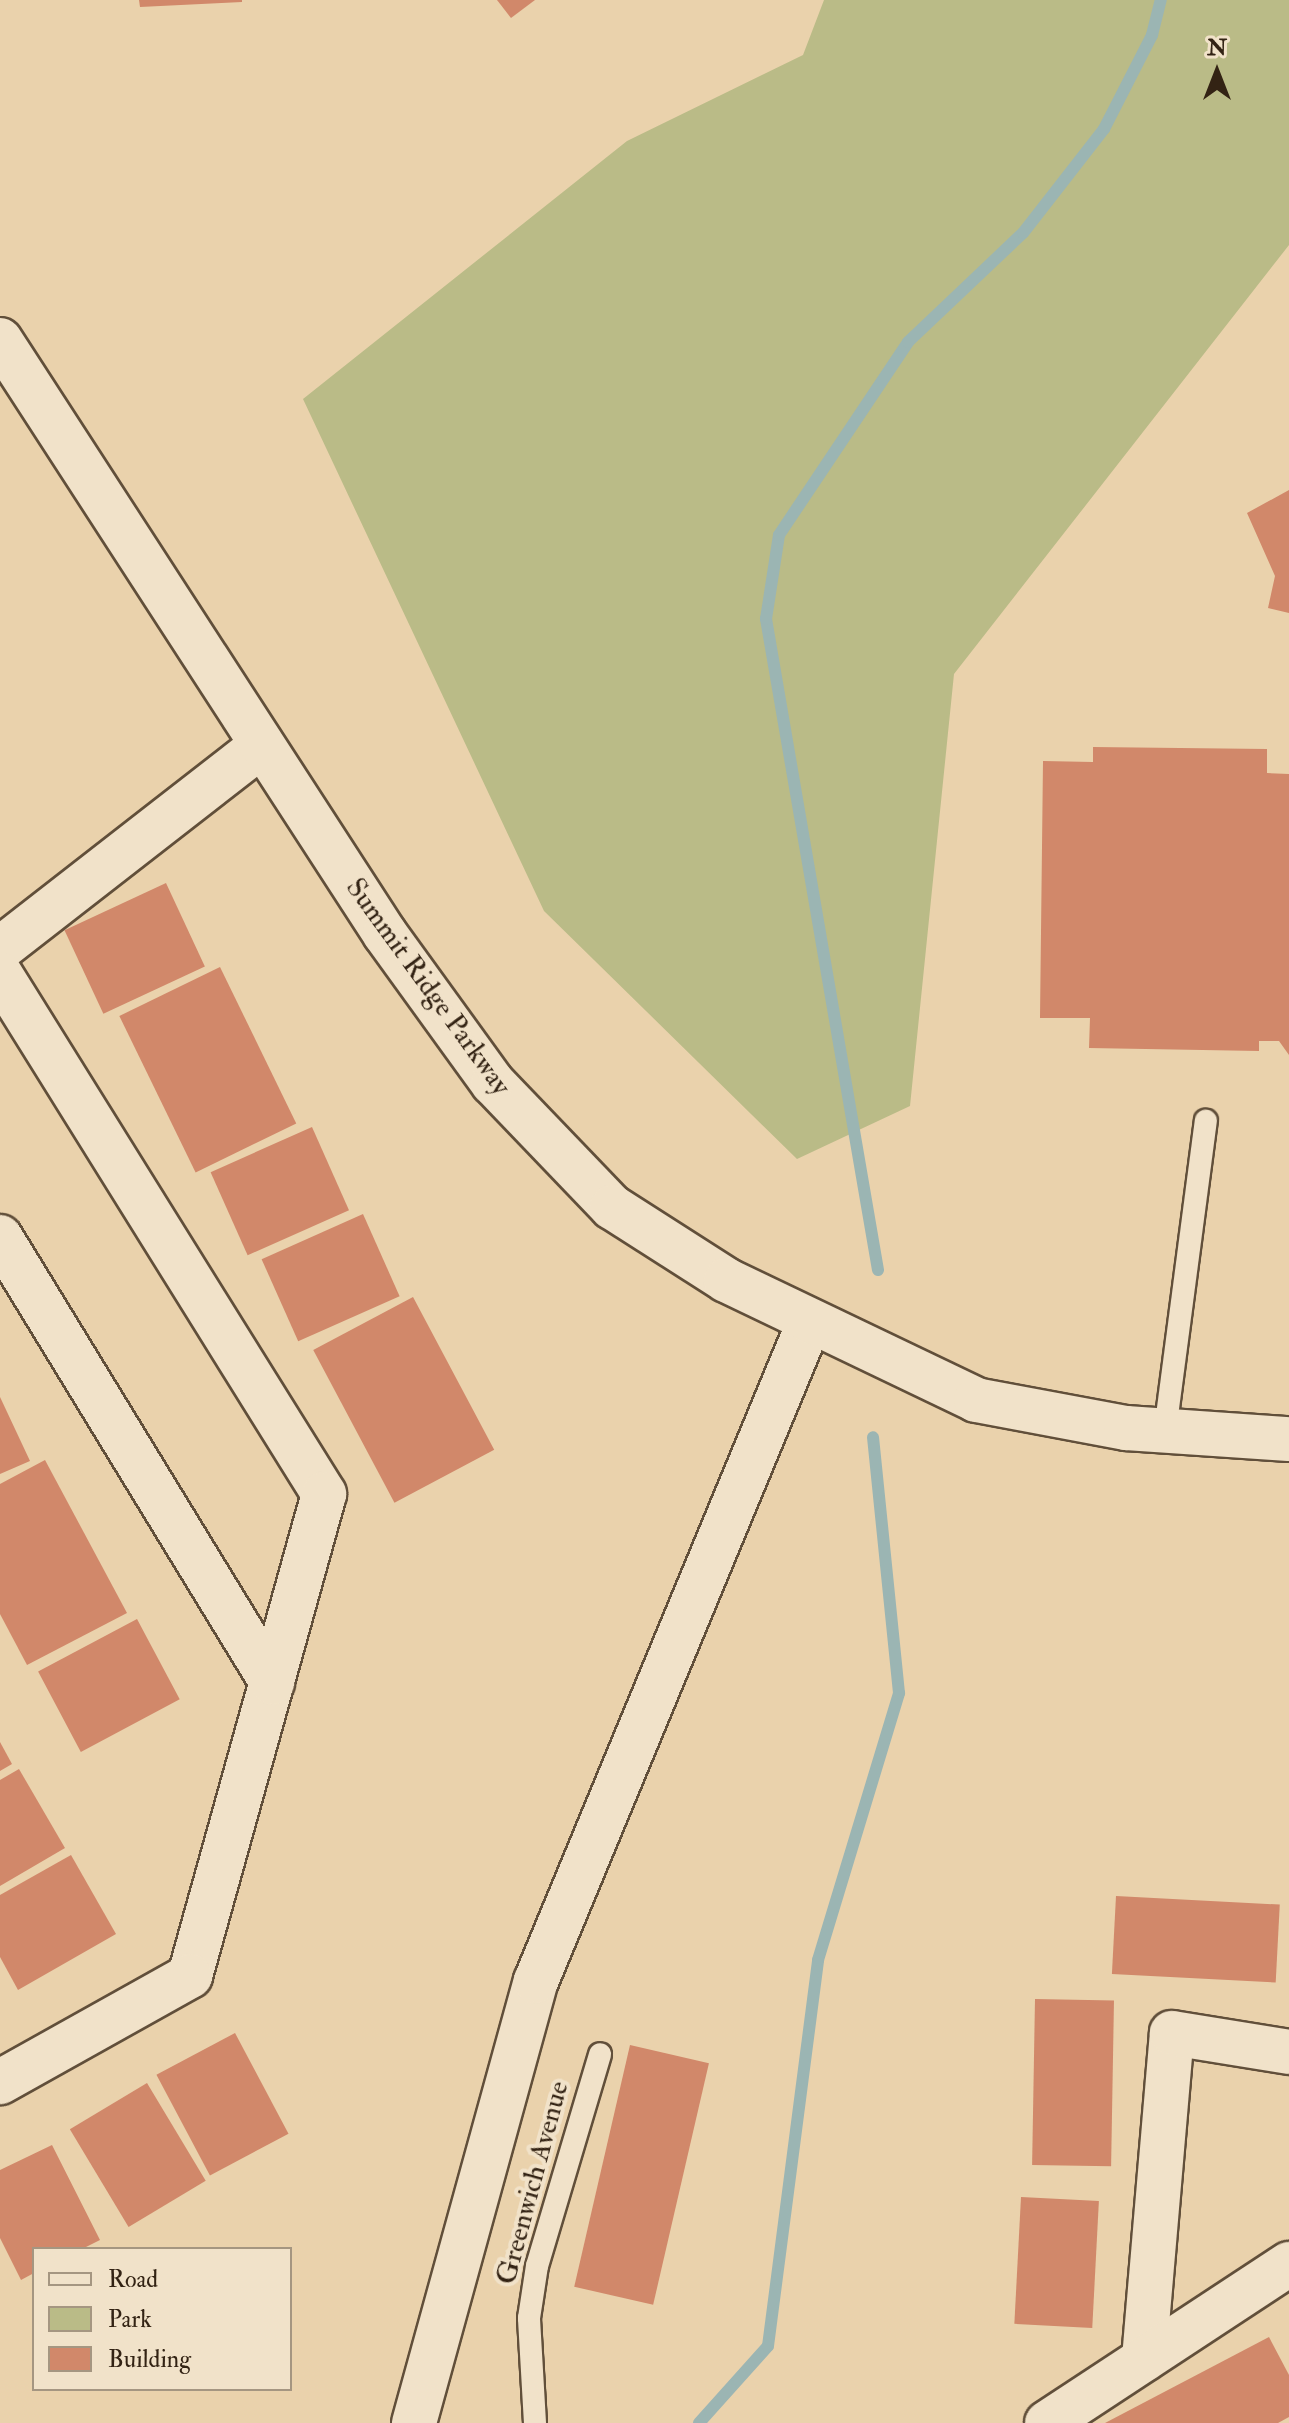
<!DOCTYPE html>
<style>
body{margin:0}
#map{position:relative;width:1289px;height:2423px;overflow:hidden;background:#ead2ac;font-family:"IM FELL Double Pica",serif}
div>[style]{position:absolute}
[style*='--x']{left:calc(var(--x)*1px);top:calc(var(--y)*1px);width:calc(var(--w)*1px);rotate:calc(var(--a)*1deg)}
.green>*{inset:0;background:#babb87}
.stream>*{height:12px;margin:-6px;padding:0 6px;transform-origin:6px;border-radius:6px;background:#9bb5b3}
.building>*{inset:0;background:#d1886a;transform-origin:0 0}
.roads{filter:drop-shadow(2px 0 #614f3a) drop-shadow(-2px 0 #614f3a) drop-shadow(0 2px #614f3a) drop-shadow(0 -2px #614f3a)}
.service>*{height:22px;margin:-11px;padding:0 11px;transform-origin:11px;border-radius:11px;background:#f1e2c9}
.minor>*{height:44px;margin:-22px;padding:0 22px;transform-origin:22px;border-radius:22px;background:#f1e2c9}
.tertiary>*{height:44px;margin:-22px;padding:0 22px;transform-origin:22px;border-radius:22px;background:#f1e2c9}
span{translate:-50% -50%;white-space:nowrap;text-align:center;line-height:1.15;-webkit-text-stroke:8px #f1e2c9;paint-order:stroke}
.street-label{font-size:28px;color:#332314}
.legend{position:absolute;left:32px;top:2247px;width:260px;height:144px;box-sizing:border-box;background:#f1e2c9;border:2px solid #a59681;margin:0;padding:10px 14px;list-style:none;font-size:24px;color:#332314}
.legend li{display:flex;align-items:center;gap:16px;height:40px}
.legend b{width:40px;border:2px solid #a59681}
.north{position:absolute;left:1177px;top:32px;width:80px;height:80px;-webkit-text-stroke:6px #f1e2c9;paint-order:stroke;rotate:0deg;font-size:22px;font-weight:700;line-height:32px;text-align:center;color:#332314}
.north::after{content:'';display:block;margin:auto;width:28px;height:36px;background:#332314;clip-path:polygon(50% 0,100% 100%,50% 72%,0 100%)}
</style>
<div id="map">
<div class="green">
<i style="clip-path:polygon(824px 0,1289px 0,1289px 245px,954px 674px,910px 1106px,797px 1159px,544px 911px,303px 399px,627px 141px,803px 55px)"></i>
</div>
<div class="stream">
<i style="--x:878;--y:1270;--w:661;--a:-99.76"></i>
<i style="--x:766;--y:619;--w:85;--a:-81.2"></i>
<i style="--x:779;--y:535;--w:232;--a:-56.2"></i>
<i style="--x:908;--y:342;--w:158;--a:-43.5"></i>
<i style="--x:1023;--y:233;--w:132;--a:-52.1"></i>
<i style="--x:1104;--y:129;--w:106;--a:-62.9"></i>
<i style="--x:1152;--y:35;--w:36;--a:-76"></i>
<i style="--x:699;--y:2423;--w:103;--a:-48.1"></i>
<i style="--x:768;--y:2346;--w:389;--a:-82.6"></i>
<i style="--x:818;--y:1960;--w:279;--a:-73.1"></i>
<i style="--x:899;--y:1693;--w:257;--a:-95.8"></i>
</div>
<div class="building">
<i style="clip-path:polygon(139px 0,242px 0,242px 2px,140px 7px)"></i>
<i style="clip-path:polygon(497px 0,535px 0,511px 18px)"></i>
<i style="clip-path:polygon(1289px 490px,1289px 613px,1268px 608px,1275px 576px,1247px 513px)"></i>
<i style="clip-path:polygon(1093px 747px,1267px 749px,1267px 773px,1289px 774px,1289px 1055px,1279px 1041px,1259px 1041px,1259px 1051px,1089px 1048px,1090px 1018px,1040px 1018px,1043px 761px,1093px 762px)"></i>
<i style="left:166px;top:883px;width:92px;height:112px;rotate:65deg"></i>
<i style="left:220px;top:967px;width:174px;height:112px;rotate:64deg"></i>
<i style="left:312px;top:1127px;width:91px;height:111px;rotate:66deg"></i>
<i style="left:363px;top:1214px;width:90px;height:111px;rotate:66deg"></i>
<i style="left:413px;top:1297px;width:173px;height:113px;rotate:62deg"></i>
<i style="clip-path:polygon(0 1397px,30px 1461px,0 1474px)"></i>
<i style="clip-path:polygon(45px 1460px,127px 1613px,27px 1665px,0 1614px,0 1484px)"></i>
<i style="left:137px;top:1619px;width:91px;height:112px;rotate:62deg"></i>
<i style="clip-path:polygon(0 1742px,12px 1764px,0 1771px)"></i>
<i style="clip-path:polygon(19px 1769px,65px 1848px,0 1886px,0 1780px)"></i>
<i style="clip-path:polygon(71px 1855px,116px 1934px,18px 1990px,0 1957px,0 1895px)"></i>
<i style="left:1116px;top:1896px;width:164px;height:78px;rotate:3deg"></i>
<i style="left:1035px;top:1999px;width:79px;height:166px;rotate:1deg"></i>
<i style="left:235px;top:2033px;width:114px;height:89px;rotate:62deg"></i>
<i style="left:630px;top:2045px;width:81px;height:248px;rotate:13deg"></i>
<i style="left:147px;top:2083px;width:114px;height:90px;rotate:59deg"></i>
<i style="clip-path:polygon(52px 2145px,100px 2240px,82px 2249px,34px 2249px,34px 2273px,21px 2280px,0 2238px,0 2170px)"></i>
<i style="left:1021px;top:2197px;width:78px;height:127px;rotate:3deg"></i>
<i style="clip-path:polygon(1269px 2337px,1289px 2375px,1289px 2417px,1278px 2423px,1105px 2423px)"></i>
</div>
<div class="roads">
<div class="service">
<i style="--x:1165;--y:1431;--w:313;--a:-82.5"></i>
<i style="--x:535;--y:2423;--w:105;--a:-93.3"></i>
<i style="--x:529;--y:2318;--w:53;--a:-81.3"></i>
<i style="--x:537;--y:2266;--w:221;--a:-73.4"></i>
</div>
<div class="minor">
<i style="--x:0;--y:949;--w:332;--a:-37.9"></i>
<i style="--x:0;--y:974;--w:613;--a:58.07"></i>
<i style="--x:324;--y:1494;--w:500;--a:105.54"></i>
<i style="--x:190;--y:1976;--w:218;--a:150.8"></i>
<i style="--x:0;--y:1237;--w:522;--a:58.57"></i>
<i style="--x:1144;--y:2359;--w:327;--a:-85.1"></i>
<i style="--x:1172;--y:2033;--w:119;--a:9.2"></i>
<i style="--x:414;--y:2423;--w:459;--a:-74.6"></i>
<i style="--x:536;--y:1981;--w:712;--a:-67.47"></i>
<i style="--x:1047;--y:2423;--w:290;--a:-33.3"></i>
</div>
<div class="tertiary">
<i style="--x:0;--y:340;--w:708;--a:57.05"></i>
<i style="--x:385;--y:934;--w:184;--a:54.1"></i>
<i style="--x:493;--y:1083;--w:172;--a:46.2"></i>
<i style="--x:612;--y:1207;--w:135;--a:32.6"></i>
<i style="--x:726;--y:1280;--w:277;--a:25.6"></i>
<i style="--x:976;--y:1400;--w:153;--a:10.6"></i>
<i style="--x:1126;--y:1428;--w:163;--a:3.9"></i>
</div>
</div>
<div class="street-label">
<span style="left:428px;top:987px;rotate:54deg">Summit Ridge Parkway</span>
<span style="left:533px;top:2183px;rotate:-75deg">Greenwich Avenue</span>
</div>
<ul class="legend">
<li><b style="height:10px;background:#f1e2c9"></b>Road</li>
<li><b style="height:22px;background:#babb87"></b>Park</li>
<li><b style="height:22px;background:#d1886a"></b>Building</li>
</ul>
<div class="north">N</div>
</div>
